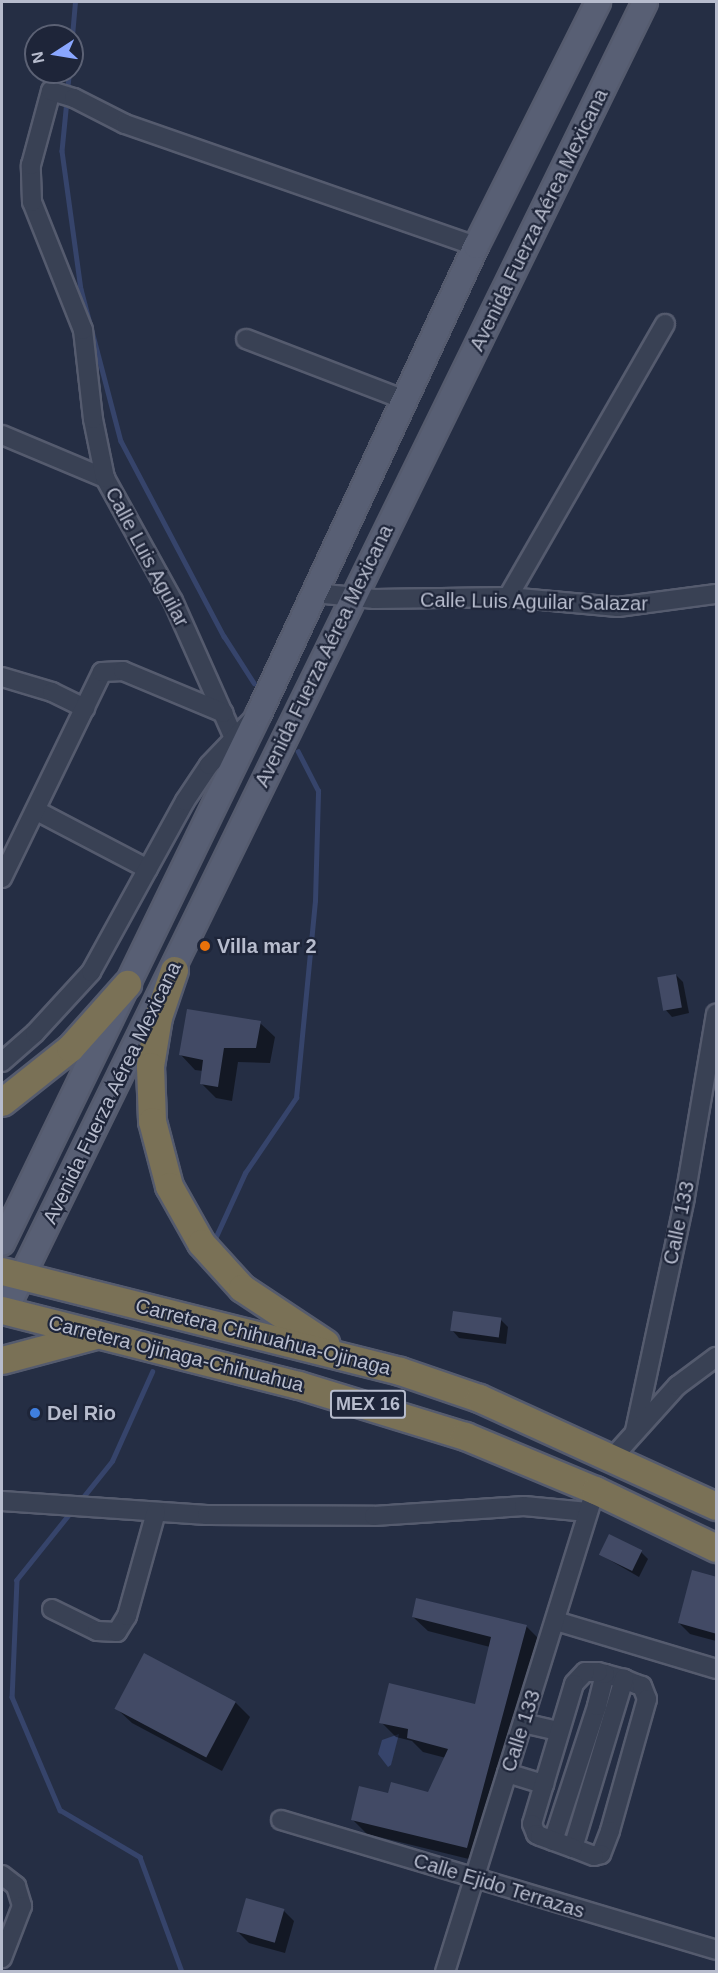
<!DOCTYPE html>
<meta charset="utf-8">
<style>
body{margin:0}
#map{position:relative;width:718px;height:1973px;overflow:hidden;background:#252e44;font-family:Arial,sans-serif}
div>[style]{position:absolute}
[style*='--x']{left:calc(var(--x)*1px);top:calc(var(--y)*1px);width:calc(var(--w)*1px);rotate:calc(var(--a)*1deg)}
.water>*{inset:0;background:#36446b}
.shadow>*{inset:0;background:#0007}
.stream>*{height:4.5px;margin:-2.25px;padding:0 2.25px;transform-origin:2.25px;border-radius:2.25px;background:#36446b}
.building>*{inset:0;background:#424a65;transform-origin:0 0}
.roads{filter:drop-shadow(2px 0 #555b6e) drop-shadow(-2px 0 #555b6e) drop-shadow(0 2px #555b6e) drop-shadow(0 -2px #555b6e)}
.minor>*{height:18px;margin:-9px;padding:0 9px;transform-origin:9px;border-radius:9px;background:#394154}
.major>*{height:24px;margin:-12px;padding:0 12px;transform-origin:12px;border-radius:12px;background:#585f74}
.highway>*{height:27px;margin:-13.5px;padding:0 13.5px;transform-origin:13.5px;border-radius:13.5px;background:#7a7156}
.dots>*{width:16px;height:16px;translate:-50% -50%;box-sizing:border-box;border:3px solid #1e2539;border-radius:50%}
span{translate:-50% -50%;white-space:nowrap;text-align:center;line-height:1.15;-webkit-text-stroke:4.5px #1e2539;paint-order:stroke}
.shield-label span{padding:2px 4px;background:#1e2539;border:2px solid;border-radius:4px;-webkit-text-stroke-width:0}
.shield-label{font-size:18px;color:#b7bccd;font-weight:700}
.street-label{font-size:20px;color:#b7bccd}
.poi-label{font-size:20px;color:#b7bccd;font-weight:700}
.left{translate:0 -50%;text-align:left}
.frame{position:absolute;inset:0;border:3px solid #b7bccd;pointer-events:none}
.north{position:absolute;left:24px;top:24px;width:60px;height:60px;box-sizing:border-box;background:#1e2539;border:2px solid #5b6174;border-radius:50%;rotate:258deg;font-size:16px;font-weight:700;line-height:24px;text-align:center;color:#b7bccd}
.north::after{content:'';display:block;margin:auto;width:21px;height:27px;background:#8aa7ff;clip-path:polygon(50% 0,100% 100%,50% 72%,0 100%)}
</style>
<div id="map">
<div class="water">
<i style="clip-path:polygon(399px 1734px,391px 1765px,388px 1767px,378px 1754px,382px 1740px)"></i>
</div>
<div class="shadow">
<i style="clip-path:polygon(676px 975px,683px 982px,689px 1013px,672px 1017px,665px 1009px)"></i>
<i style="clip-path:polygon(260px 1023px,275px 1037px,270px 1063px,238px 1062px,232px 1101px,216px 1098px,201px 1083px,203px 1071px,195px 1070px,181px 1055px)"></i>
<i style="clip-path:polygon(501px 1320px,508px 1327px,506px 1344px,459px 1338px,452px 1330px)"></i>
<i style="clip-path:polygon(641px 1552px,648px 1559px,639px 1577px,601px 1555px)"></i>
<i style="clip-path:polygon(716px 1579px,716px 1641px,690px 1634px,679px 1623px)"></i>
<i style="clip-path:polygon(413px 1617px,526px 1626px,541px 1641px,481px 1862px,367px 1834px,353px 1820px,389px 1795px,429px 1794px,446px 1758px,423px 1752px,412px 1741px,396px 1737px,381px 1722px,476px 1706px,490px 1647px,428px 1631px)"></i>
<i style="clip-path:polygon(235px 1702px,250px 1717px,222px 1771px,132px 1723px,117px 1709px)"></i>
<i style="clip-path:polygon(283px 1910px,294px 1921px,285px 1953px,249px 1943px,238px 1932px)"></i>
</div>
<div class="stream">
<i style="--x:72;--y:36;--w:34;--a:-85"></i>
<i style="--x:67;--y:91;--w:19;--a:-84"></i>
<i style="--x:67;--y:100;--w:51;--a:95.6"></i>
<i style="--x:62;--y:151;--w:139;--a:82.2"></i>
<i style="--x:81;--y:289;--w:157;--a:75.3"></i>
<i style="--x:121;--y:441;--w:221;--a:62.2"></i>
<i style="--x:224;--y:636;--w:56;--a:57.4"></i>
<i style="--x:213;--y:1243;--w:77;--a:-65.4"></i>
<i style="--x:245;--y:1173;--w:91;--a:-55.8"></i>
<i style="--x:296;--y:1098;--w:198;--a:-84.5"></i>
<i style="--x:315;--y:901;--w:110;--a:-88.4"></i>
<i style="--x:318;--y:791;--w:44;--a:-117.1"></i>
<i style="--x:80;--y:1501;--w:51;--a:-51.3"></i>
<i style="--x:112;--y:1461;--w:98;--a:-65.8"></i>
<i style="--x:73;--y:1510;--w:90;--a:128.7"></i>
<i style="--x:17;--y:1580;--w:117;--a:92.4"></i>
<i style="--x:12;--y:1697;--w:123;--a:67"></i>
<i style="--x:60;--y:1810;--w:93;--a:30.4"></i>
<i style="--x:140;--y:1857;--w:122;--a:69.9"></i>
</div>
<div class="building">
<i style="left:676px;top:974px;width:34px;height:19px;rotate:80deg"></i>
<i style="clip-path:polygon(187px 1009px,261px 1021px,256px 1048px,224px 1048px,218px 1087px,200px 1084px,203px 1060px,179px 1055px)"></i>
<i style="left:453px;top:1311px;width:49px;height:20px;rotate:8deg"></i>
<i style="left:609px;top:1534px;width:37px;height:23px;rotate:26deg"></i>
<i style="clip-path:polygon(692px 1570px,717px 1577px,717px 1634px,678px 1623px)"></i>
<i style="clip-path:polygon(416px 1598px,527px 1625px,467px 1848px,351px 1820px,359px 1786px,388px 1793px,391px 1782px,428px 1792px,448px 1749px,407px 1738px,408px 1729px,379px 1723px,389px 1683px,475px 1704px,491px 1637px,412px 1617px)"></i>
<i style="left:144px;top:1653px;width:104px;height:63px;rotate:28deg"></i>
<i style="left:246px;top:1898px;width:40px;height:35px;rotate:16deg"></i>
</div>
<div class="roads">
<div class="minor">
<i style="--x:246;--y:339;--w:170;--a:21"></i>
<i style="--x:2;--y:435;--w:112;--a:22.7"></i>
<i style="--x:105;--y:478;--w:141;--a:61.1"></i>
<i style="--x:173;--y:601;--w:150;--a:66"></i>
<i style="--x:105;--y:478;--w:60;--a:-101.5"></i>
<i style="--x:93;--y:419;--w:90;--a:-96.4"></i>
<i style="--x:83;--y:330;--w:138;--a:-111.7"></i>
<i style="--x:32;--y:202;--w:37;--a:-92"></i>
<i style="--x:31;--y:165;--w:77;--a:-74.9"></i>
<i style="--x:51;--y:91;--w:24;--a:17"></i>
<i style="--x:74;--y:98;--w:57;--a:27"></i>
<i style="--x:125;--y:124;--w:372;--a:19.2"></i>
<i style="--x:315;--y:593;--w:60;--a:5.7"></i>
<i style="--x:375;--y:599;--w:133;--a:-0.9"></i>
<i style="--x:508;--y:597;--w:110;--a:5.2"></i>
<i style="--x:618;--y:607;--w:99;--a:-7.6"></i>
<i style="--x:508;--y:597;--w:315;--a:-60.1"></i>
<i style="--x:2;--y:677;--w:52;--a:16.7"></i>
<i style="--x:52;--y:692;--w:37;--a:26"></i>
<i style="--x:37;--y:811;--w:125;--a:27.6"></i>
<i style="--x:2;--y:878;--w:229;--a:-64.1"></i>
<i style="--x:102;--y:672;--w:21;--a:-3"></i>
<i style="--x:123;--y:671;--w:109;--a:22.6"></i>
<i style="--x:2;--y:1062;--w:44;--a:-41.3"></i>
<i style="--x:35;--y:1033;--w:83;--a:-47.4"></i>
<i style="--x:91;--y:972;--w:195;--a:-61.2"></i>
<i style="--x:185;--y:801;--w:43;--a:-56.3"></i>
<i style="--x:209;--y:765;--w:61;--a:-46.3"></i>
<i style="--x:635;--y:1431;--w:239;--a:-77.9"></i>
<i style="--x:685;--y:1197;--w:186;--a:-80.4"></i>
<i style="--x:613;--y:1457;--w:96;--a:-48"></i>
<i style="--x:677;--y:1386;--w:49;--a:-36.6"></i>
<i style="--x:2;--y:1501;--w:205;--a:3.9"></i>
<i style="--x:207;--y:1515;--w:167;--a:0.3"></i>
<i style="--x:374;--y:1516;--w:150;--a:-3.8"></i>
<i style="--x:524;--y:1506;--w:64;--a:5.4"></i>
<i style="--x:52;--y:1609;--w:50;--a:26.1"></i>
<i style="--x:97;--y:1631;--w:20;--a:3"></i>
<i style="--x:117;--y:1632;--w:19;--a:-58"></i>
<i style="--x:127;--y:1616;--w:108;--a:-74.4"></i>
<i style="--x:556;--y:1621;--w:167;--a:16.7"></i>
<i style="--x:605;--y:1674;--w:20;--a:15"></i>
<i style="--x:624;--y:1679;--w:13;--a:23"></i>
<i style="--x:636;--y:1684;--w:6;--a:18"></i>
<i style="--x:642;--y:1686;--w:14;--a:69"></i>
<i style="--x:647;--y:1699;--w:137;--a:105.7"></i>
<i style="--x:610;--y:1831;--w:25;--a:111"></i>
<i style="--x:601;--y:1854;--w:7;--a:164"></i>
<i style="--x:594;--y:1856;--w:22;--a:-159"></i>
<i style="--x:573;--y:1848;--w:177;--a:-73.2"></i>
<i style="--x:523;--y:1723;--w:37;--a:13"></i>
<i style="--x:507;--y:1773;--w:39;--a:17"></i>
<i style="--x:281;--y:1820;--w:454;--a:16.6"></i>
<i style="--x:553;--y:1841;--w:142;--a:-71.9"></i>
<i style="--x:597;--y:1706;--w:33;--a:-76"></i>
<i style="--x:605;--y:1674;--w:7;--a:-164"></i>
<i style="--x:598;--y:1672;--w:13;--a:180"></i>
<i style="--x:585;--y:1672;--w:16;--a:133"></i>
<i style="--x:574;--y:1684;--w:146;--a:106.7"></i>
<i style="--x:532;--y:1824;--w:11;--a:68"></i>
<i style="--x:536;--y:1834;--w:4;--a:27"></i>
<i style="--x:540;--y:1836;--w:35;--a:20"></i>
<i style="--x:2;--y:1875;--w:18;--a:38"></i>
<i style="--x:16;--y:1886;--w:21;--a:73"></i>
<i style="--x:22;--y:1906;--w:56;--a:111"></i>
<i style="--x:445;--y:1972;--w:493;--a:-72.7"></i>
</div>
<div class="major">
<i style="--x:2;--y:1243;--w:589;--a:-64.13"></i>
<i style="--x:259;--y:713;--w:515;--a:-65.08"></i>
<i style="--x:476;--y:246;--w:273;--a:-63.4"></i>
<i style="--x:5;--y:1311;--w:1457;--a:-63.94"></i>
</div>
<div class="highway">
<i style="--x:174;--y:970;--w:50;--a:108.8"></i>
<i style="--x:158;--y:1017;--w:50;--a:99.3"></i>
<i style="--x:150;--y:1066;--w:55;--a:87.9"></i>
<i style="--x:152;--y:1121;--w:67;--a:75.3"></i>
<i style="--x:169;--y:1186;--w:65;--a:60.7"></i>
<i style="--x:201;--y:1243;--w:61;--a:47.7"></i>
<i style="--x:242;--y:1288;--w:100;--a:33.5"></i>
<i style="--x:2;--y:1102;--w:87;--a:-38.5"></i>
<i style="--x:70;--y:1048;--w:86;--a:-48.3"></i>
<i style="--x:2;--y:1271;--w:410;--a:14.1"></i>
<i style="--x:400;--y:1371;--w:83;--a:18.9"></i>
<i style="--x:479;--y:1398;--w:260;--a:24.5"></i>
<i style="--x:2;--y:1310;--w:306;--a:14.2"></i>
<i style="--x:299;--y:1385;--w:174;--a:17.1"></i>
<i style="--x:465;--y:1436;--w:141;--a:22.6"></i>
<i style="--x:595;--y:1490;--w:134;--a:25.6"></i>
<i style="--x:2;--y:1360;--w:97;--a:-14.9"></i>
</div>
</div>
<div class="dots">
<i style="left:205px;top:946px;background:#e8710a"></i>
<i style="left:35px;top:1413px;background:#3f7fe0"></i>
</div>
<div class="shield-label">
<span style="left:368px;top:1404px">MEX 16</span>
</div>
<div class="street-label">
<span style="left:539px;top:220px;rotate:-64deg">Avenida Fuerza Aérea Mexicana</span>
<span style="left:147px;top:557px;rotate:62deg">Calle Luis Aguilar</span>
<span style="left:534px;top:602px;rotate:1deg">Calle Luis Aguilar Salazar</span>
<span style="left:324px;top:656px;rotate:-64deg">Avenida Fuerza Aérea Mexicana</span>
<span style="left:112px;top:1093px;rotate:-64deg">Avenida Fuerza Aérea Mexicana</span>
<span style="left:679px;top:1223px;rotate:-78deg">Calle 133</span>
<span style="left:263px;top:1337px;rotate:14deg">Carretera Chihuahua-Ojinaga</span>
<span style="left:176px;top:1354px;rotate:14deg">Carretera Ojinaga-Chihuahua</span>
<span style="left:521px;top:1731px;rotate:-72deg">Calle 133</span>
<span style="left:499px;top:1886px;rotate:17deg">Calle Ejido Terrazas</span>
</div>
<div class="poi-label">
<span class="left" style="left:217px;top:946px">Villa mar 2</span>
<span class="left" style="left:47px;top:1413px">Del Rio</span>
</div>
<div class="frame"></div>
<div class="north">N</div>
</div>
